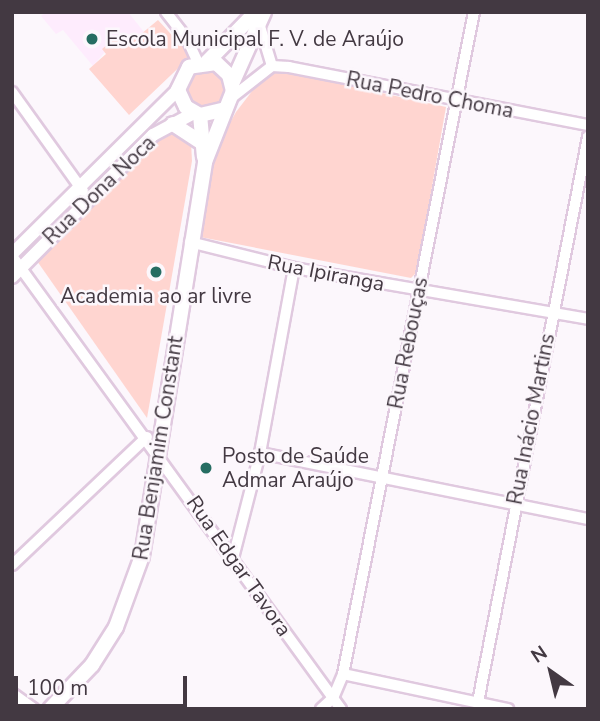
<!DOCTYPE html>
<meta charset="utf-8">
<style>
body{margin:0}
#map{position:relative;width:600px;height:721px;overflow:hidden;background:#fcf7fc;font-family:"Nunito Sans",sans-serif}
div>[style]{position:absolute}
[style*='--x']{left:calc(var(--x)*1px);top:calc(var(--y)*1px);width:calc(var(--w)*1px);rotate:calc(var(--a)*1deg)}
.built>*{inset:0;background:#feecfd}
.green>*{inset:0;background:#ffd5d0}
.round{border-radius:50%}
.roads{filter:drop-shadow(2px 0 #e0c9df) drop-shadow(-2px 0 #e0c9df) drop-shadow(0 2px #e0c9df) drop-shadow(0 -2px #e0c9df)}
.minor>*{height:10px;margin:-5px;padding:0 5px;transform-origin:5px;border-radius:5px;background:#fff}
.tertiary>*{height:12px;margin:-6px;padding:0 6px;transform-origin:6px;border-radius:6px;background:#fff}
.secondary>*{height:14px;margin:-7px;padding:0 7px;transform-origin:7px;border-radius:7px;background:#fff}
.dots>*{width:19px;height:19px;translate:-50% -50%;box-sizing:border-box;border:4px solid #fcf7fc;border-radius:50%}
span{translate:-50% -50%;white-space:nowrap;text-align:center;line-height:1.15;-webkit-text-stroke:5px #fcf7fc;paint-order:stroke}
.poi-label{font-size:21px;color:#433942}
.left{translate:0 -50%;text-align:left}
.street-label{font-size:21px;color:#433942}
.frame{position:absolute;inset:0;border:14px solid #433942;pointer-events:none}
.north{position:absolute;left:516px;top:637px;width:70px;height:70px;-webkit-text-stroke:5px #fcf7fc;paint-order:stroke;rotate:326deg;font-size:19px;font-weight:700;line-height:28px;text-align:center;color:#433942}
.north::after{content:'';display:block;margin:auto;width:24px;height:32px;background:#433942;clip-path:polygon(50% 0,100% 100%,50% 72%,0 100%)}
.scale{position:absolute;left:14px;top:676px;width:173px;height:32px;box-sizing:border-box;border:4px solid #433942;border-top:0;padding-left:9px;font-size:21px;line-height:24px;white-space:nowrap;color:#433942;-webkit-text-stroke:5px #fcf7fc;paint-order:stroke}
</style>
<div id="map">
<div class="built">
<i style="clip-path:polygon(46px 12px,128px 12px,144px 32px,129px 44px,120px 34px,93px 66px,63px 30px,56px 34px,41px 16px)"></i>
</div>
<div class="green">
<i style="clip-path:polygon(158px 20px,191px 56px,129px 115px,89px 69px,106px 54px,102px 49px,120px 34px,129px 44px)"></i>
<i class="round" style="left:187px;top:68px;width:40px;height:40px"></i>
<i style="clip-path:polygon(277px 70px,446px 107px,417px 272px,411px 278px,195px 236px,217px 146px,236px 112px,266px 73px)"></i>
<i style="clip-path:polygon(177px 130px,191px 142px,192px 161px,147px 418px,37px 261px,157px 135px)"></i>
</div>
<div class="roads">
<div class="minor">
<i style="--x:166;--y:12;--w:34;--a:52"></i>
<i style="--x:187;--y:39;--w:26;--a:65"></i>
<i style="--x:259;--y:23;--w:45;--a:73.2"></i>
<i style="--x:12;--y:92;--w:122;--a:54.4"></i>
<i style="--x:231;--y:98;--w:52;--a:-38"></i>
<i style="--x:272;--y:66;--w:17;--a:3"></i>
<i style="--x:289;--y:67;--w:305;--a:11"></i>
<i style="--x:190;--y:242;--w:107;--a:14"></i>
<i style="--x:294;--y:268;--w:298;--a:9.8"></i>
<i style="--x:12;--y:256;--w:560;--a:54.01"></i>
<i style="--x:260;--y:453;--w:335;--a:11.4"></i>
<i style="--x:233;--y:558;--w:108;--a:-75.6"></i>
<i style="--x:260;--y:453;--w:188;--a:-79.6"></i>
<i style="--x:12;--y:565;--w:186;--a:-43.5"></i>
<i style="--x:343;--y:674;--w:675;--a:-78.81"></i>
<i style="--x:12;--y:693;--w:27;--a:36"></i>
<i style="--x:478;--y:702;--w:576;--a:-78.98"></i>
<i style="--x:321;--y:709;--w:16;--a:-43"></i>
<i style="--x:333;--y:698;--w:26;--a:-67"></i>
<i style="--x:343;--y:674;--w:169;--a:12"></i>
</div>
<div class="tertiary">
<i style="--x:12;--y:254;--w:233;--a:-44.7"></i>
<i style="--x:12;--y:277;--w:200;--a:-45.2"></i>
<i style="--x:153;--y:135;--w:47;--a:-28.2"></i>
</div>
<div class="secondary">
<i style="--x:207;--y:62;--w:70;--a:-45.6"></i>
<i style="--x:232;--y:84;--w:79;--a:-66"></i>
<i style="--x:200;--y:115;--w:42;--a:84.6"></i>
<i style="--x:173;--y:124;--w:35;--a:33"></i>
<i style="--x:50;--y:709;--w:61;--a:-46.3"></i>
<i style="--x:92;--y:665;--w:45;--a:-57.7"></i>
<i style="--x:116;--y:627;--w:76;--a:-69.9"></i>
<i style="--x:142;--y:556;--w:399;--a:-80.9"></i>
<i style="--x:205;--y:162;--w:76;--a:-68.5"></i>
<i style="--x:233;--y:91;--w:16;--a:-104"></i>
<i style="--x:229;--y:75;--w:18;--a:-137"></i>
<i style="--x:216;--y:63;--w:27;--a:172"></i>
<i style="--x:189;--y:67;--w:25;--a:116"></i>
<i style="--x:178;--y:90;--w:19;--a:65"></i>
<i style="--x:186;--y:107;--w:16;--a:30"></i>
<i style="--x:200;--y:115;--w:23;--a:-13"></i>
</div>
</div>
<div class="dots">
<i style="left:92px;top:39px;background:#266d62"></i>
<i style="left:156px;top:272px;background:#266d62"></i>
<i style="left:206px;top:468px;background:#266d62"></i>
</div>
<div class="poi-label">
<span class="left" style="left:106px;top:39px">Escola Municipal F. V. de Araújo</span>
<span style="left:156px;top:296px">Academia ao ar livre</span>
<span class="left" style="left:222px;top:468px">Posto de Saúde<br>Admar Araújo</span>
</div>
<div class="street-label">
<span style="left:430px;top:95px;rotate:11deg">Rua Pedro Choma</span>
<span style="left:99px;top:190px;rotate:-44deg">Rua Dona Noca</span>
<span style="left:326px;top:273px;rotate:11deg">Rua Ipiranga</span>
<span style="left:408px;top:343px;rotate:-79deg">Rua Rebouças</span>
<span style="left:531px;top:419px;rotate:-79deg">Rua Inácio Martins</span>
<span style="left:158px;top:448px;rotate:-81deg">Rua Benjamim Constant</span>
<span style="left:239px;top:566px;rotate:55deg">Rua Edgar Tavora</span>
</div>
<div class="frame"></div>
<div class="north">N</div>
<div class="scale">100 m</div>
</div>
